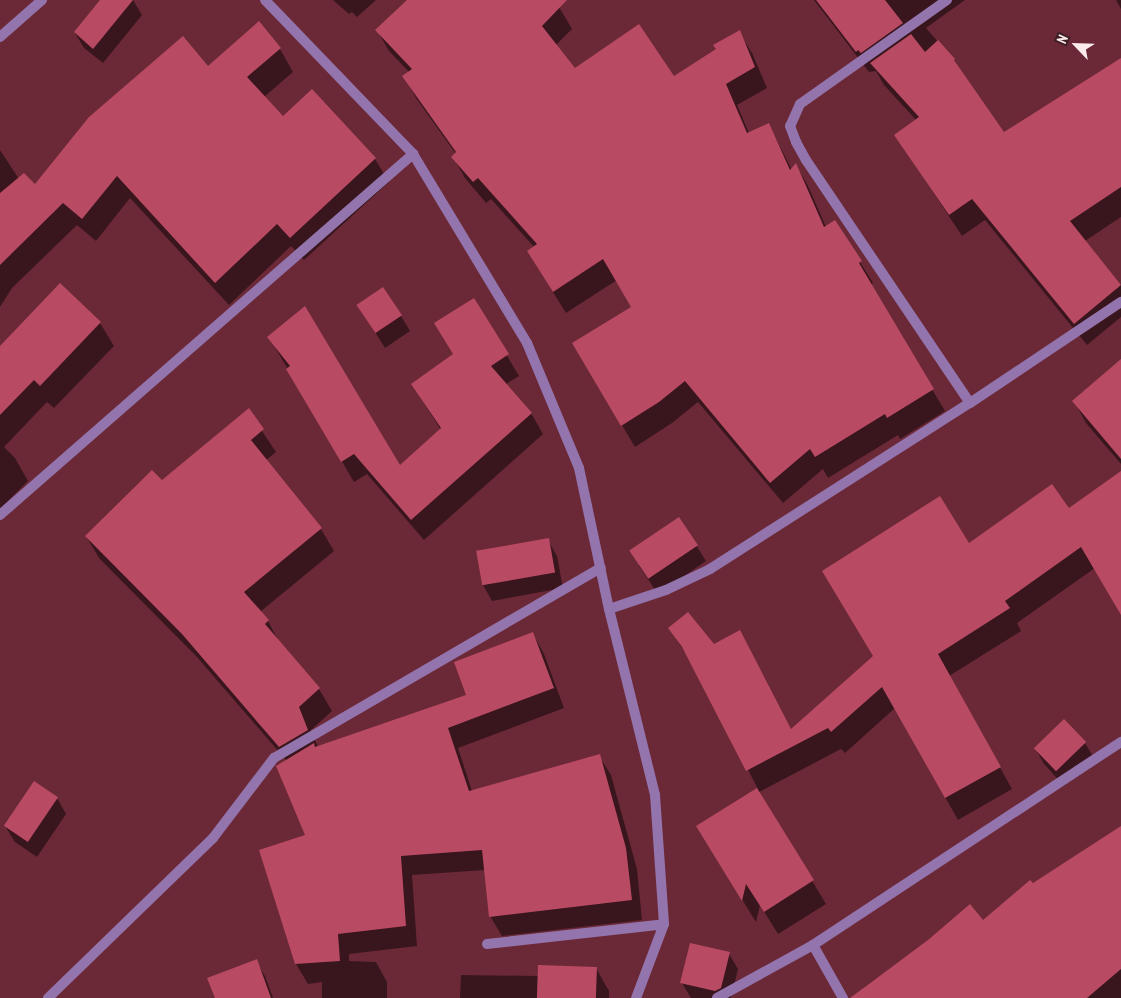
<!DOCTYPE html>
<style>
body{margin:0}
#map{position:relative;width:1121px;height:998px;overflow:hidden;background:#6b2937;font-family:"PT Sans Narrow",sans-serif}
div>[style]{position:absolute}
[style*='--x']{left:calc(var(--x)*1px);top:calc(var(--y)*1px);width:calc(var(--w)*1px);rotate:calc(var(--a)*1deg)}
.shadow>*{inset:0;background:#0007}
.building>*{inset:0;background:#b94a63;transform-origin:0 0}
.street>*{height:10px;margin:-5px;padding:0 5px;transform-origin:5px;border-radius:5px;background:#9474ad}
span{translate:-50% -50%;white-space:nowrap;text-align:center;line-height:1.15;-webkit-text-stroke:4.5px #3d1f24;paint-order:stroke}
.north{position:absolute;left:1051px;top:20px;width:50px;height:50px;-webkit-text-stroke:4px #3d1f24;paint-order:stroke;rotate:294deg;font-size:14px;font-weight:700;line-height:20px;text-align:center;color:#fcebed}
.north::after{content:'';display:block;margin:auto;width:18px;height:22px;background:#fcebed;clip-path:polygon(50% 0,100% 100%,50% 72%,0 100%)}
</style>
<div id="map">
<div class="shadow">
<i style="clip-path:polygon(102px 0,133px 0,142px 15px,103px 63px,84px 48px,75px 33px)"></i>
<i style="clip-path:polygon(333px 0,376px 0,357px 17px,352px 12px,349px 14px)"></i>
<i style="clip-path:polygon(409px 0,552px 0,559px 7px,572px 29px,556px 45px,575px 70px,658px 104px,739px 32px,752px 53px,767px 88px,737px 105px,749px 133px,769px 125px,792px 170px,796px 165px,808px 186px,826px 227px,860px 262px,873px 283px,870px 285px,945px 411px,900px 439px,898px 435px,828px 478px,823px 469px,783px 503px,698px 402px,672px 423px,635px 447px,586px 365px,633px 308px,617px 280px,566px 313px,528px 252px,535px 248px,491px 199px,486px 203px,465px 178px,453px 157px,456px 154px,416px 98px,404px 76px,409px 72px,389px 51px,377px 30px)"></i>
<i style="clip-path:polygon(814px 0,965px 0,926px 28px,954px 60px,1004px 134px,1121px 59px,1121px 217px,1085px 241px,1121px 285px,1121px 317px,1087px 345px,985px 220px,962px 236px,896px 136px,917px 121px,884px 85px,876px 71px,869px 72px)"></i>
<i style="clip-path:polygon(1116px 0,1121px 0,1121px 9px)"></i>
<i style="clip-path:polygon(280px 49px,293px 72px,264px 97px,283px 118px,312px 90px,375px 159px,389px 182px,304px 260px,291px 246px,229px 305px,130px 198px,96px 241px,77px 225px,12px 288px,0 307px,0 150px,19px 179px,35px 186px,207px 68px)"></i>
<i style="clip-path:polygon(60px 284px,100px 323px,114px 346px,54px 408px,47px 402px,4px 447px,15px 458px,28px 481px,0 509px,0 347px)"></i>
<i style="clip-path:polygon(474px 300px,519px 376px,506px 384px,531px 413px,543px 434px,424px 540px,367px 474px,354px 482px,269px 337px,400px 467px,441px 430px,412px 384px,454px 355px)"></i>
<i style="clip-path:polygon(358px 305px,401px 316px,410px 331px,385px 348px)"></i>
<i style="clip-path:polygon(1121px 372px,1121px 464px,1086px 423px,1074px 401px)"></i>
<i style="clip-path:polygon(248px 410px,276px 452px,266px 460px,321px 529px,334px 551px,260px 612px,268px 621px,280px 644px,319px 689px,332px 711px,311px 730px,318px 747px,468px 696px,533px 634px,544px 654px,564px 708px,458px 748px,472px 791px,599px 756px,611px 775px,637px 869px,642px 920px,502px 936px,490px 916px,485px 870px,412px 875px,417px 946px,349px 954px,349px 961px,376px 962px,387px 982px,387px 998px,322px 998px,322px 982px,308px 984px,296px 964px,307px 836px,286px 760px,196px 656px,99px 558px,86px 536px,162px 481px)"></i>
<i style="clip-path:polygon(1121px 473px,1121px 613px,1095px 568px,1017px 623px,1021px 631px,949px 676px,1012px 789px,958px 820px,895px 708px,845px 753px,841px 749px,759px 792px,826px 904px,778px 934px,760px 905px,756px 922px,711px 849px,758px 789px,692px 663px,669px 628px,714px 646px,740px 632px,791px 730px,874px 656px,969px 545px,1069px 509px)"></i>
<i style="clip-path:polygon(679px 518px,706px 561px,658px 594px,639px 566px)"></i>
<i style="clip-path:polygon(548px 540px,557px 556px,563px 588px,492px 601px,483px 585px)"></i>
<i style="clip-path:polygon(1085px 743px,1094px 758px,1064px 786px,1044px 764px,1035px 748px)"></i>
<i style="clip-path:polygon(34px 782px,57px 798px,66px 814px,37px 857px,15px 842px,5px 826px)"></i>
<i style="clip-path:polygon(1121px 827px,1121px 998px,869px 998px,863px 988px,928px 941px,983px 922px,1032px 884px)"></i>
<i style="clip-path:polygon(729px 954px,738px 969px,731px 998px,691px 998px,682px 983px)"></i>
<i style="clip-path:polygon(256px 961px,265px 976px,273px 998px,216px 998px)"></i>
<i style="clip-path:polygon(596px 968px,609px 991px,609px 998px,460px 998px,461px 975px,539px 976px)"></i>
</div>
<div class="building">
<i style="clip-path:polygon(100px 0,133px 0,93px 49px,74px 32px)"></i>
<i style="clip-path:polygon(407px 0,567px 0,542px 26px,575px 68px,639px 24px,674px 76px,716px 49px,713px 45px,740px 30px,755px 67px,726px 84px,747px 133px,769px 123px,790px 170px,796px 163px,824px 227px,835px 220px,862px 261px,859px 263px,934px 389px,887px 418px,885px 414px,815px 457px,810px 449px,770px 483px,685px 381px,659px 402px,621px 426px,572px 343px,631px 307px,603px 259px,553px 292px,527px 251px,537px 244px,478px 178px,473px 182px,451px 157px,456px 152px,402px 76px,412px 69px,375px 30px)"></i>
<i style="clip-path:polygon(816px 0,885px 0,903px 23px,861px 53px,858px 50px,856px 52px)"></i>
<i style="clip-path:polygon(259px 21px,281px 48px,247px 77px,283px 116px,312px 89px,376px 158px,290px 238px,277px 224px,215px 283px,117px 176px,82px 219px,63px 203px,0 265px,0 193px,24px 173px,35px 184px,89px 117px,183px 36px,208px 66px)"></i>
<i style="clip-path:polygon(911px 34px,925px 52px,938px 40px,955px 59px,954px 60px,1004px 132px,1121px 58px,1121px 187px,1070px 221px,1121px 285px,1074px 324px,972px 199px,949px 215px,894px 135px,919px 117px,870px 63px)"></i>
<i style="clip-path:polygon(60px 283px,101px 322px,40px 386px,34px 380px,0 415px,0 346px)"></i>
<i style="left:383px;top:287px;width:34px;height:32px;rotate:56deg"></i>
<i style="clip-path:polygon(474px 298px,509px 354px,491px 366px,532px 413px,411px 520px,354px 454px,341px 462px,286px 369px,290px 366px,267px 337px,305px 306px,400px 465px,441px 428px,411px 384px,453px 354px,434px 323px)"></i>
<i style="clip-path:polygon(1121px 359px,1121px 459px,1072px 401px)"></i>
<i style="clip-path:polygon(249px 408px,264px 429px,251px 440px,322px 528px,244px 592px,269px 620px,265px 624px,320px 688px,299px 707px,308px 730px,279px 747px,182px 634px,85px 536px,152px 470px,162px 480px)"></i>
<i style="clip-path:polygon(1121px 471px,1121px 615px,1081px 547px,1005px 601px,1010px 608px,938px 654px,1001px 767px,945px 798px,882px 687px,831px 732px,828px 728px,746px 771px,682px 647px,668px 628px,688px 612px,714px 644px,740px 630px,791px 729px,873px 656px,822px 571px,940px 496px,969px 543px,1052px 484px,1069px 508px)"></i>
<i style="left:679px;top:517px;width:34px;height:60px;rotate:56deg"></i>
<i style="left:549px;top:538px;width:35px;height:74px;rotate:80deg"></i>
<i style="clip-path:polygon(533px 632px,554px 688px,448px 728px,469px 791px,600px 754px,626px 848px,632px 900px,489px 917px,482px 850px,401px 856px,406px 926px,338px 934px,340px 961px,295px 964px,259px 850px,305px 835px,276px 766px,314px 743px,315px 747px,466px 695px,454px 662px)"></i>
<i style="left:1064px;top:719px;width:32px;height:42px;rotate:46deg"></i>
<i style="left:34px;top:781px;width:29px;height:54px;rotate:34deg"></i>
<i style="clip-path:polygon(757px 788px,814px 880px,764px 912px,746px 884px,742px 901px,696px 826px)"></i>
<i style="clip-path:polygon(1121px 826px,1121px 969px,1087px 998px,850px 998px,928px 940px,970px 904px,983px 920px,1030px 880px,1033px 883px)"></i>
<i style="clip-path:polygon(690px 943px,730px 952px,721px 988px,715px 991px,680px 983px)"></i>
<i style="clip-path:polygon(257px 959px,271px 998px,215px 998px,207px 978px)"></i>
<i style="left:538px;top:965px;width:59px;height:33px;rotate:2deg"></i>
</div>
<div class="street">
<i style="--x:265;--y:0;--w:214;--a:46.1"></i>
<i style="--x:413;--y:154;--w:221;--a:58.9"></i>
<i style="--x:527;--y:343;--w:135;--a:67.4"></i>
<i style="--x:579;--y:468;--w:144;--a:78"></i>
<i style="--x:609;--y:609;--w:192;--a:76.1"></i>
<i style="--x:655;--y:795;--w:129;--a:86"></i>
<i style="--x:664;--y:924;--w:79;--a:110.7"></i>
<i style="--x:947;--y:0;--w:180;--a:144.7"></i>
<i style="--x:800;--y:104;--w:24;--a:114"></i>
<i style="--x:790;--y:126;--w:17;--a:69"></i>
<i style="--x:796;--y:142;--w:21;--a:61"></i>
<i style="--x:806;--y:160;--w:293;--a:56"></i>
<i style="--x:0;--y:37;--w:56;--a:-41.4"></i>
<i style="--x:0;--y:515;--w:549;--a:-41.16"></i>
<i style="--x:609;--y:609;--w:60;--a:-18.4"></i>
<i style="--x:666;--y:590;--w:49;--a:-25.5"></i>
<i style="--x:710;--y:569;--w:308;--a:-32.6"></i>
<i style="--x:970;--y:403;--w:182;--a:-33.8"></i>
<i style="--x:487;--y:944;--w:178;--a:-6.4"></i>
<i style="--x:813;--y:945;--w:61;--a:60.5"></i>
<i style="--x:48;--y:998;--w:230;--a:-44.1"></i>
<i style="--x:213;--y:838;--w:101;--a:-52.7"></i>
<i style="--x:274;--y:758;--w:378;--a:-30.2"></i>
<i style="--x:717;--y:998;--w:110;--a:-28.9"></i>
<i style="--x:813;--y:945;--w:369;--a:-33.4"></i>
</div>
<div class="north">N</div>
</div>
